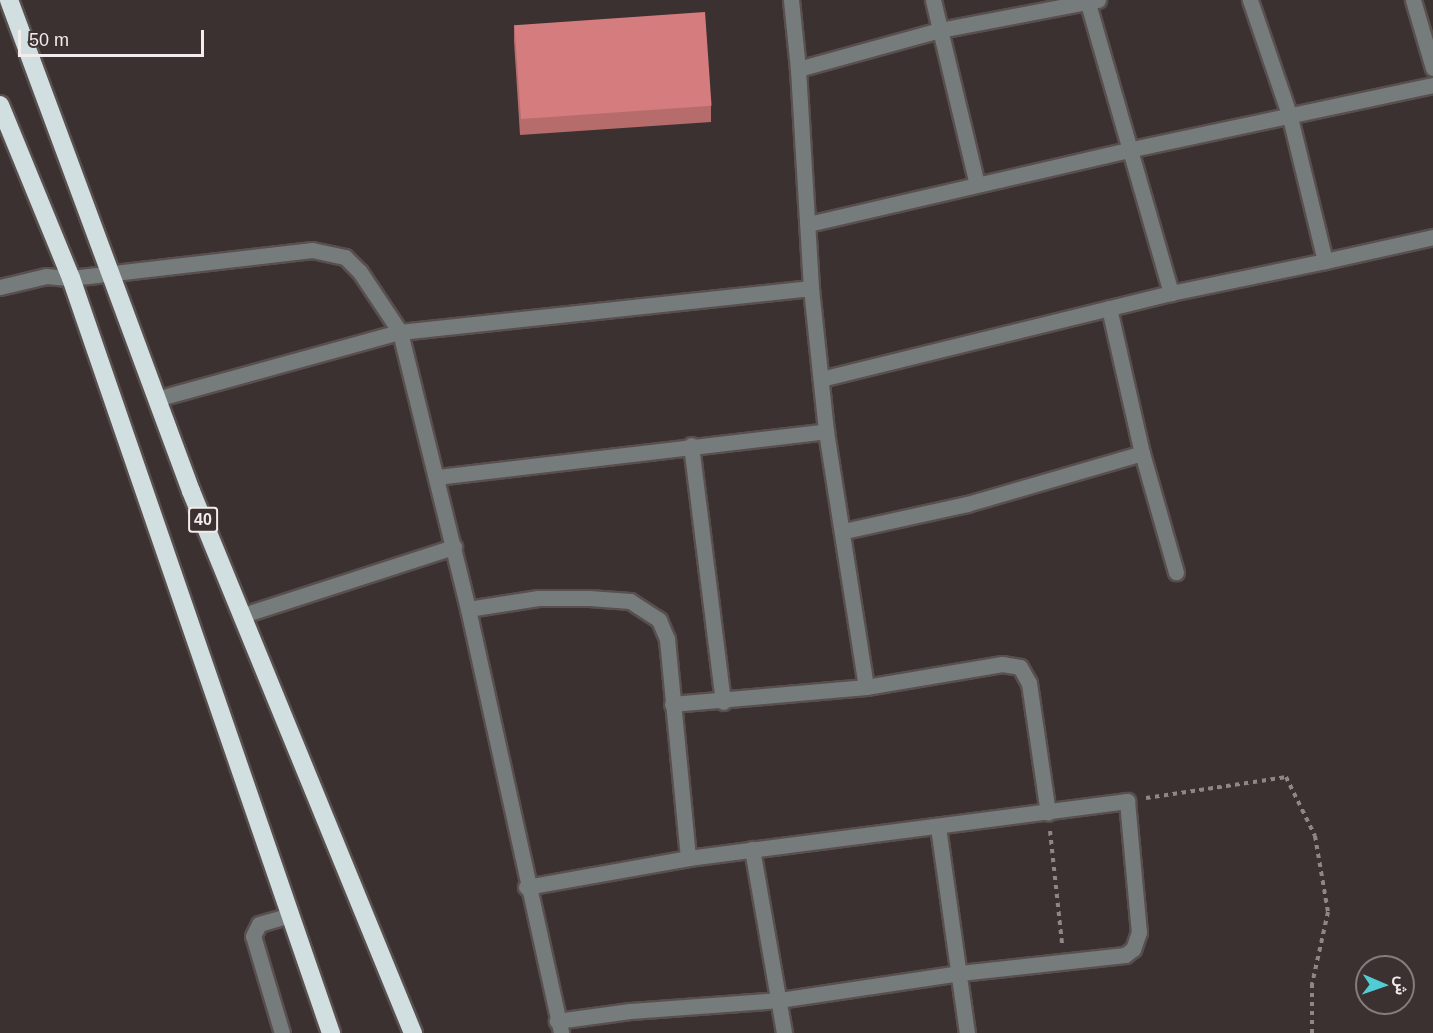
<!DOCTYPE html>
<meta charset="utf-8">
<style>
body{margin:0}
#map{position:relative;width:1433px;height:1033px;overflow:hidden;background:#3c3131;font-family:Arial,Vazirmatn,sans-serif}
div>[style]{position:absolute}
[style*='--x']{left:calc(var(--x)*1px);top:calc(var(--y)*1px);width:calc(var(--w)*1px);rotate:calc(var(--a)*1deg)}
.path>*{height:4px;margin-top:-2px;transform-origin:0;background:repeating-linear-gradient(90deg,#8f8686 0 4.5px,transparent 0 9px)}
.roads{filter:drop-shadow(2px 0 #594f4f) drop-shadow(-2px 0 #594f4f) drop-shadow(0 2px #594f4f) drop-shadow(0 -2px #594f4f)}
.minor>*{height:15px;margin:-7.5px;padding:0 7.5px;transform-origin:7.5px;border-radius:7.5px;background:#767c7c}
.highway>*{height:18px;margin:-9px;padding:0 9px;transform-origin:9px;border-radius:9px;background:#d1dfe0}
.wall>*{inset:0;background:#b76c6c}
.building>*{inset:0;background:#d57d7e;transform-origin:0 0}
span{translate:-50% -50%;white-space:nowrap;text-align:center;line-height:1.15;-webkit-text-stroke:6px #3c3131;paint-order:stroke}
.shield-label span{padding:2px 4px;background:#3c3131;border:2px solid;border-radius:4px;-webkit-text-stroke-width:0}
.shield-label{font-size:16px;color:#f3ecec;font-weight:700}
.north{position:absolute;left:1355px;top:955px;width:60px;height:60px;box-sizing:border-box;background:#3c3131;border:2px solid #857c7c;border-radius:50%;rotate:92deg;font-size:16px;font-weight:700;line-height:24px;text-align:center;color:#f3ecec}
.north::after{content:'';display:block;margin:auto;width:21px;height:27px;background:#51ccd4;clip-path:polygon(50% 0,100% 100%,50% 72%,0 100%)}
.scale{position:absolute;left:18px;top:30px;width:186px;height:27px;box-sizing:border-box;border:3px solid #f3ecec;border-top:0;padding-left:8px;font-size:18px;line-height:21px;white-space:nowrap;color:#f3ecec;-webkit-text-stroke:4px #3c3131;paint-order:stroke}
</style>
<div id="map">
<div class="path">
<i style="--x:1146;--y:798;--w:142;--a:-8.5"></i>
<i style="--x:1286;--y:777;--w:66;--a:63.8"></i>
<i style="--x:1315;--y:836;--w:77;--a:80.3"></i>
<i style="--x:1328;--y:912;--w:74;--a:102.5"></i>
<i style="--x:1312;--y:984;--w:49;--a:90"></i>
<i style="--x:1050;--y:831;--w:113;--a:83.9"></i>
</div>
<div class="roads">
<div class="minor">
<i style="--x:791;--y:0;--w:69;--a:84.2"></i>
<i style="--x:933;--y:0;--w:189;--a:76.6"></i>
<i style="--x:1087;--y:0;--w:305;--a:74"></i>
<i style="--x:1413;--y:0;--w:71;--a:73.6"></i>
<i style="--x:808;--y:224;--w:333;--a:-13"></i>
<i style="--x:1132;--y:149;--w:308;--a:-12"></i>
<i style="--x:1325;--y:261;--w:111;--a:-12.5"></i>
<i style="--x:0;--y:287;--w:47;--a:-13.4"></i>
<i style="--x:46;--y:276;--w:25;--a:5"></i>
<i style="--x:71;--y:278;--w:243;--a:-6.6"></i>
<i style="--x:312;--y:250;--w:34;--a:12"></i>
<i style="--x:345;--y:257;--w:21;--a:45"></i>
<i style="--x:360;--y:272;--w:72;--a:56.3"></i>
<i style="--x:400;--y:332;--w:285;--a:76.2"></i>
<i style="--x:468;--y:609;--w:434;--a:77.6"></i>
<i style="--x:1109;--y:308;--w:149;--a:77.2"></i>
<i style="--x:1142;--y:453;--w:124;--a:74.1"></i>
<i style="--x:821;--y:379;--w:360;--a:-13.8"></i>
<i style="--x:1171;--y:293;--w:157;--a:-11.7"></i>
<i style="--x:1325;--y:261;--w:148;--a:-103.7"></i>
<i style="--x:1290;--y:117;--w:124;--a:-108.9"></i>
<i style="--x:156;--y:399;--w:253;--a:-15.4"></i>
<i style="--x:400;--y:332;--w:413;--a:-6.1"></i>
<i style="--x:691;--y:445;--w:259;--a:82.9"></i>
<i style="--x:437;--y:477;--w:392;--a:-6.7"></i>
<i style="--x:844;--y:531;--w:126;--a:-12.4"></i>
<i style="--x:967;--y:504;--w:182;--a:-16.2"></i>
<i style="--x:468;--y:609;--w:71;--a:-8.9"></i>
<i style="--x:538;--y:598;--w:51;--a:0"></i>
<i style="--x:589;--y:598;--w:41;--a:4.2"></i>
<i style="--x:630;--y:601;--w:35;--a:33"></i>
<i style="--x:659;--y:620;--w:21;--a:67"></i>
<i style="--x:667;--y:639;--w:220;--a:84.5"></i>
<i style="--x:243;--y:615;--w:222;--a:-17.9"></i>
<i style="--x:866;--y:687;--w:138;--a:-9.6"></i>
<i style="--x:1002;--y:664;--w:18;--a:9"></i>
<i style="--x:1020;--y:667;--w:18;--a:61"></i>
<i style="--x:1029;--y:683;--w:131;--a:81.7"></i>
<i style="--x:672;--y:704;--w:195;--a:-5"></i>
<i style="--x:866;--y:687;--w:259;--a:-98.9"></i>
<i style="--x:826;--y:431;--w:144;--a:-96"></i>
<i style="--x:811;--y:288;--w:219;--a:-93.4"></i>
<i style="--x:798;--y:69;--w:147;--a:-15.4"></i>
<i style="--x:940;--y:30;--w:161;--a:-10.8"></i>
<i style="--x:938;--y:827;--w:208;--a:82"></i>
<i style="--x:752;--y:849;--w:187;--a:80.1"></i>
<i style="--x:526;--y:887;--w:165;--a:-10.1"></i>
<i style="--x:688;--y:858;--w:443;--a:-7.4"></i>
<i style="--x:1127;--y:801;--w:132;--a:84.8"></i>
<i style="--x:1139;--y:932;--w:18;--a:109"></i>
<i style="--x:1133;--y:949;--w:10;--a:143"></i>
<i style="--x:1125;--y:955;--w:166;--a:173.8"></i>
<i style="--x:960;--y:973;--w:182;--a:171.5"></i>
<i style="--x:780;--y:1000;--w:150;--a:175.8"></i>
<i style="--x:630;--y:1011;--w:74;--a:172.2"></i>
<i style="--x:282;--y:1033;--w:101;--a:-106.6"></i>
<i style="--x:253;--y:936;--w:13;--a:-63"></i>
<i style="--x:259;--y:924;--w:33;--a:-16"></i>
</div>
<div class="highway">
<i style="--x:9;--y:0;--w:524;--a:69.66"></i>
<i style="--x:191;--y:491;--w:586;--a:67.73"></i>
<i style="--x:0;--y:105;--w:187;--a:67.7"></i>
<i style="--x:71;--y:278;--w:799;--a:71"></i>
</div>
</div>
<div class="wall">
<i style="clip-path:polygon(514px 25px,711px 106px,711px 122px,520px 135px,514px 41px)"></i>
</div>
<div class="building">
<i style="left:705px;top:12px;width:94px;height:191px;rotate:86deg"></i>
</div>
<div class="shield-label">
<span style="left:203px;top:520px">40</span>
</div>
<div class="north">ش</div>
<div class="scale">50 m</div>
</div>
